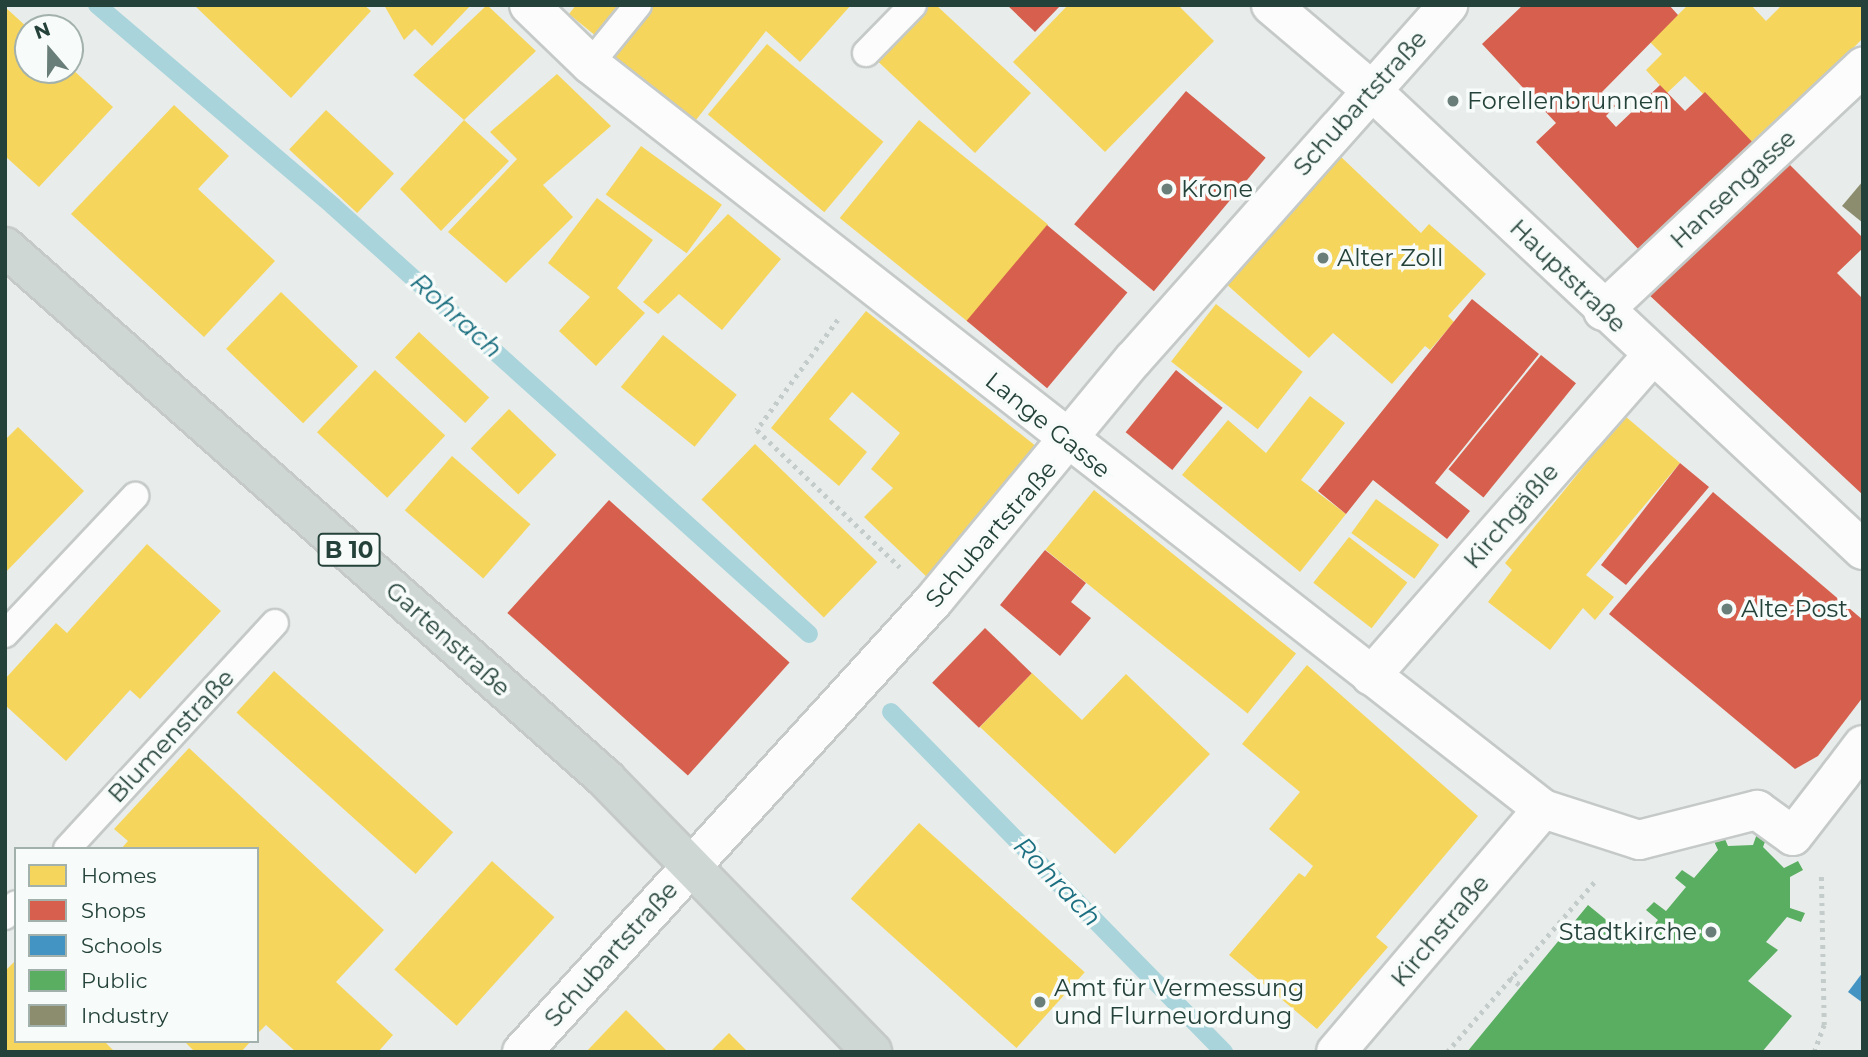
<!DOCTYPE html>
<meta charset="utf-8">
<style>
body{margin:0}
#map{position:relative;width:1868px;height:1057px;overflow:hidden;background:#e8edeb;font-family:Montserrat,sans-serif}
div>[style]{position:absolute}
[style*='--x']{left:calc(var(--x)*1px);top:calc(var(--y)*1px);width:calc(var(--w)*1px);rotate:calc(var(--a)*1deg)}
.homes>*{inset:0;background:#f6d55c;transform-origin:0 0}
.shops>*{inset:0;background:#d6604d;transform-origin:0 0}
.schools>*{inset:0;background:#4393c3}
.public>*{inset:0;background:#5aae61}
.industry>*{inset:0;background:#8c8c6e}
.stream>*{height:18px;margin:-9px;padding:0 9px;transform-origin:9px;border-radius:9px;background:#a9d4db}
.path>*{height:4.5px;margin-top:-2.25px;transform-origin:0;background:repeating-linear-gradient(90deg,#c3ccca 0 3.5px,transparent 0 8.5px)}
.roads{filter:drop-shadow(2px 0 #c5cac8) drop-shadow(-2px 0 #c5cac8) drop-shadow(0 2px #c5cac8) drop-shadow(0 -2px #c5cac8)}
.service>*{height:26px;margin:-13px;padding:0 13px;transform-origin:13px;border-radius:13px;background:#fcfcfc}
.pedestrian>*{height:38px;margin:-19px;padding:0 19px;transform-origin:19px;border-radius:19px;background:#fcfcfc}
.minor>*{height:38px;margin:-19px;padding:0 19px;transform-origin:19px;border-radius:19px;background:#fcfcfc}
.primary>*{height:38px;margin:-19px;padding:0 19px;transform-origin:19px;border-radius:19px;background:#cfd7d5}
.dots>*{width:19px;height:19px;translate:-50% -50%;box-sizing:border-box;border:4px solid #f7fbf9;border-radius:50%}
span{translate:-50% -50%;white-space:nowrap;text-align:center;line-height:1.15;-webkit-text-stroke:7px #f7fbf9;paint-order:stroke}
.shield-label span{padding:2px 5px;background:#f7fbf9;border:2px solid;border-radius:5px;-webkit-text-stroke-width:0}
.shield-label{font-size:23px;color:#24423a;font-weight:700}
.poi-label{font-size:24px;color:#24423a}
.left{translate:0 -50%;text-align:left}
.right{translate:-100% -50%;text-align:right}
.street-label{font-size:24px;color:#24423a}
.water-label{font-size:26px;color:#1c6f80;font-style:italic}
.frame{position:absolute;inset:0;border:7px solid #24423a;pointer-events:none}
.legend{position:absolute;left:14px;top:847px;width:245px;height:196px;box-sizing:border-box;background:#f7fbf9;border:2px solid #a3b1ad;margin:0;padding:9px 12px;list-style:none;font-size:21px;color:#24423a}
.legend li{display:flex;align-items:center;gap:14px;height:35px}
.legend b{width:35px;border:2px solid #a3b1ad}
.north{position:absolute;left:14px;top:14px;width:70px;height:70px;box-sizing:border-box;background:#f7fbf9;border:2px solid #a3b1ad;border-radius:50%;rotate:340deg;font-size:19px;font-weight:700;line-height:28px;text-align:center;color:#24423a}
.north::after{content:'';display:block;margin:auto;width:24px;height:32px;background:#697e78;clip-path:polygon(50% 0,100% 100%,50% 72%,0 100%)}
</style>
<div id="map">
<div class="homes">
<i style="clip-path:polygon(194px 5px,364px 5px,371px 11px,291px 98px)"></i>
<i style="clip-path:polygon(384px 5px,471px 5px,432px 46px,415px 29px,404px 40px)"></i>
<i style="clip-path:polygon(487px 5px,536px 51px,464px 120px,509px 161px,441px 231px,400px 189px,464px 120px,413px 75px)"></i>
<i style="clip-path:polygon(576px 5px,632px 5px,602px 41px,569px 14px)"></i>
<i style="clip-path:polygon(638px 5px,851px 5px,800px 62px,766px 31px,692px 125px,601px 51px)"></i>
<i style="clip-path:polygon(916px 5px,936px 5px,1031px 93px,975px 153px,870px 54px)"></i>
<i style="clip-path:polygon(1068px 5px,1178px 5px,1214px 41px,1105px 152px,1013px 62px)"></i>
<i style="clip-path:polygon(1688px 5px,1751px 5px,1766px 21px,1782px 5px,1863px 5px,1863px 38px,1757px 147px,1685px 76px,1667px 93px,1646px 70px,1662px 54px,1650px 42px)"></i>
<i style="clip-path:polygon(5px 7px,28px 28px,28px 70px,70px 67px,113px 107px,39px 187px,5px 156px)"></i>
<i style="left:767px;top:44px;width:152px;height:92px;rotate:40deg"></i>
<i style="clip-path:polygon(557px 74px,611px 126px,543px 185px,573px 217px,506px 283px,448px 232px,517px 159px,490px 132px)"></i>
<i style="clip-path:polygon(174px 105px,229px 156px,198px 189px,275px 261px,204px 337px,71px 214px)"></i>
<i style="left:326px;top:110px;width:93px;height:54px;rotate:43deg"></i>
<i style="left:919px;top:120px;width:166px;height:126px;rotate:39deg"></i>
<i style="left:641px;top:146px;width:100px;height:60px;rotate:36deg"></i>
<i style="clip-path:polygon(1338px 154px,1421px 233px,1429px 224px,1486px 274px,1448px 316px,1454px 322px,1430px 350px,1425px 346px,1392px 384px,1333px 333px,1309px 358px,1224px 282px)"></i>
<i style="clip-path:polygon(597px 198px,653px 240px,617px 288px,645px 313px,596px 366px,559px 331px,590px 297px,548px 263px)"></i>
<i style="clip-path:polygon(728px 214px,781px 259px,722px 330px,679px 294px,658px 314px,643px 302px)"></i>
<i style="left:281px;top:292px;width:107px;height:79px;rotate:44deg"></i>
<i style="left:1216px;top:304px;width:110px;height:73px;rotate:38deg"></i>
<i style="clip-path:polygon(866px 311px,1042px 451px,930px 580px,864px 517px,893px 488px,871px 469px,900px 433px,852px 392px,829px 419px,867px 452px,839px 486px,771px 428px)"></i>
<i style="left:419px;top:332px;width:96px;height:35px;rotate:43deg"></i>
<i style="left:663px;top:335px;width:95px;height:67px;rotate:39deg"></i>
<i style="left:375px;top:370px;width:96px;height:85px;rotate:43deg"></i>
<i style="clip-path:polygon(1310px 396px,1345px 423px,1301px 480px,1346px 514px,1300px 572px,1182px 475px,1228px 420px,1266px 453px)"></i>
<i style="left:509px;top:409px;width:66px;height:55px;rotate:44deg"></i>
<i style="clip-path:polygon(1625px 416px,1680px 463px,1586px 575px,1614px 597px,1595px 620px,1583px 608px,1550px 650px,1488px 602px,1512px 570px,1505px 563px)"></i>
<i style="clip-path:polygon(18px 427px,84px 491px,5px 573px,5px 440px)"></i>
<i style="left:755px;top:444px;width:170px;height:77px;rotate:44deg"></i>
<i style="left:452px;top:456px;width:104px;height:72px;rotate:41deg"></i>
<i style="left:1094px;top:490px;width:260px;height:77px;rotate:39deg"></i>
<i style="left:1376px;top:499px;width:78px;height:42px;rotate:36deg"></i>
<i style="left:1349px;top:537px;width:74px;height:58px;rotate:38deg"></i>
<i style="clip-path:polygon(147px 544px,221px 611px,140px 699px,130px 690px,66px 761px,5px 705px,5px 679px,56px 623px,67px 633px)"></i>
<i style="clip-path:polygon(1307px 665px,1478px 816px,1376px 937px,1388px 947px,1317px 1029px,1229px 955px,1299px 873px,1305px 877px,1313px 866px,1269px 829px,1300px 792px,1242px 744px)"></i>
<i style="left:274px;top:671px;width:241px;height:56px;rotate:42deg"></i>
<i style="clip-path:polygon(1032px 673px,1082px 720px,1126px 674px,1210px 754px,1115px 854px,980px 727px)"></i>
<i style="clip-path:polygon(189px 748px,384px 930px,336px 982px,393px 1035px,378px 1052px,296px 1052px,266px 1025px,257px 1034px,257px 849px,121px 849px,128px 841px,114px 829px)"></i>
<i style="left:919px;top:823px;width:223px;height:102px;rotate:42deg"></i>
<i style="left:492px;top:861px;width:84px;height:146px;rotate:42deg"></i>
<i style="clip-path:polygon(16px 960px,16px 1041px,104px 1041px,115px 1052px,5px 1052px,5px 971px)"></i>
<i style="clip-path:polygon(626px 1010px,668px 1052px,586px 1052px)"></i>
<i style="clip-path:polygon(729px 1033px,748px 1052px,710px 1052px)"></i>
<i style="clip-path:polygon(184px 1041px,251px 1041px,241px 1052px,195px 1052px)"></i>
</div>
<div class="shops">
<i style="clip-path:polygon(1007px 5px,1061px 5px,1035px 32px)"></i>
<i style="clip-path:polygon(1523px 5px,1669px 5px,1678px 15px,1602px 92px,1615px 106px,1606px 116px,1616px 127px,1660px 85px,1685px 111px,1705px 92px,1757px 147px,1643px 254px,1536px 142px,1556px 123px,1482px 44px)"></i>
<i style="left:1186px;top:91px;width:104px;height:174px;rotate:40deg"></i>
<i style="clip-path:polygon(1783px 158px,1863px 238px,1863px 248px,1837px 273px,1863px 299px,1863px 495px,1647px 293px)"></i>
<i style="left:1047px;top:225px;width:105px;height:125px;rotate:40deg"></i>
<i style="clip-path:polygon(1472px 299px,1539px 354px,1435px 483px,1470px 511px,1447px 539px,1373px 480px,1346px 514px,1318px 491px)"></i>
<i style="left:1541px;top:355px;width:45px;height:147px;rotate:39deg"></i>
<i style="left:1176px;top:370px;width:60px;height:80px;rotate:39deg"></i>
<i style="clip-path:polygon(1680px 463px,1709px 487px,1626px 585px,1601px 565px)"></i>
<i style="clip-path:polygon(1713px 492px,1863px 620px,1863px 697px,1818px 756px,1795px 769px,1609px 614px)"></i>
<i style="left:609px;top:500px;width:243px;height:152px;rotate:42deg"></i>
<i style="clip-path:polygon(1045px 550px,1086px 583px,1071px 602px,1091px 618px,1060px 656px,1000px 605px)"></i>
<i style="left:985px;top:628px;width:65px;height:76px;rotate:44deg"></i>
</div>
<div class="schools">
<i style="clip-path:polygon(1863px 972px,1863px 1003px,1848px 992px)"></i>
</div>
<div class="public">
<i style="clip-path:polygon(1721px 830px,1728px 846px,1753px 845px,1758px 831px,1768px 834px,1763px 847px,1784px 868px,1798px 861px,1803px 870px,1790px 877px,1790px 908px,1805px 913px,1801px 922px,1787px 917px,1766px 942px,1778px 950px,1748px 981px,1792px 1016px,1762px 1052px,1467px 1052px,1588px 905px,1637px 945px,1658px 920px,1646px 910px,1654px 902px,1666px 911px,1686px 887px,1675px 878px,1682px 870px,1694px 878px,1718px 850px,1711px 835px)"></i>
</div>
<div class="industry">
<i style="clip-path:polygon(1863px 181px,1863px 223px,1842px 206px)"></i>
</div>
<div class="stream">
<i style="--x:97;--y:5;--w:310;--a:40.4"></i>
<i style="--x:333;--y:206;--w:640;--a:41.96"></i>
<i style="--x:891;--y:712;--w:476;--a:45.6"></i>
</div>
<div class="path">
<i style="--x:838;--y:320;--w:137;--a:126.4"></i>
<i style="--x:757;--y:430;--w:198;--a:43.8"></i>
<i style="--x:1510;--y:977;--w:14;--a:39"></i>
<i style="--x:1447;--y:1052;--w:229;--a:-49.1"></i>
<i style="--x:1814;--y:1052;--w:29;--a:-70"></i>
<i style="--x:1824;--y:1025;--w:150;--a:-91.1"></i>
</div>
<div class="roads">
<div class="service">
<i style="--x:866;--y:53;--w:67;--a:-45.6"></i>
<i style="--x:590;--y:64;--w:76;--a:-50.9"></i>
<i style="--x:5;--y:634;--w:190;--a:-46.7"></i>
<i style="--x:67;--y:849;--w:307;--a:-47.4"></i>
<i style="--x:5;--y:916;--w:16;--a:-47"></i>
</div>
<div class="pedestrian">
<i style="--x:1271;--y:5;--w:130;--a:40.3"></i>
<i style="--x:1370;--y:89;--w:675;--a:43.08"></i>
<i style="--x:1133;--y:360;--w:475;--a:-48.4"></i>
<i style="--x:1520;--y:506;--w:200;--a:-48.7"></i>
<i style="--x:1841;--y:774;--w:36;--a:-53"></i>
</div>
<div class="minor">
<i style="--x:529;--y:5;--w:85;--a:44"></i>
<i style="--x:590;--y:64;--w:1210;--a:38.02"></i>
<i style="--x:1543;--y:809;--w:101;--a:17.9"></i>
<i style="--x:1639;--y:840;--w:122;--a:-14.3"></i>
<i style="--x:1757;--y:810;--w:44;--a:35.8"></i>
<i style="--x:1793;--y:836;--w:78;--a:-52.3"></i>
<i style="--x:1603;--y:311;--w:357;--a:-43.2"></i>
<i style="--x:1371;--y:676;--w:226;--a:-48.8"></i>
<i style="--x:522;--y:1052;--w:613;--a:-47.64"></i>
<i style="--x:935;--y:599;--w:310;--a:-50.4"></i>
<i style="--x:1336;--y:1052;--w:319;--a:-49.6"></i>
</div>
<div class="primary">
<i style="--x:5;--y:247;--w:803;--a:41.51"></i>
<i style="--x:606;--y:779;--w:381;--a:45.7"></i>
</div>
</div>
<div class="dots">
<i style="left:1453px;top:101px;background:#697e78"></i>
<i style="left:1167px;top:189px;background:#697e78"></i>
<i style="left:1323px;top:258px;background:#697e78"></i>
<i style="left:1727px;top:609px;background:#697e78"></i>
<i style="left:1711px;top:932px;background:#697e78"></i>
<i style="left:1040px;top:1002px;background:#697e78"></i>
</div>
<div class="shield-label">
<span style="left:349px;top:550px">B 10</span>
</div>
<div class="poi-label">
<span class="left" style="left:1467px;top:101px">Forellenbrunnen</span>
<span class="left" style="left:1181px;top:189px">Krone</span>
<span class="left" style="left:1337px;top:258px">Alter Zoll</span>
<span class="left" style="left:1741px;top:609px">Alte Post</span>
<span class="right" style="left:1697px;top:932px">Stadtkirche</span>
<span class="left" style="left:1054px;top:1002px">Amt für Vermessung<br>und Flurneuordung</span>
</div>
<div class="street-label">
<span style="left:1360px;top:103px;rotate:-48deg">Schubartstraße</span>
<span style="left:1733px;top:189px;rotate:-43deg">Hansengasse</span>
<span style="left:1568px;top:276px;rotate:44deg">Hauptstraße</span>
<span style="left:1048px;top:425px;rotate:39deg">Lange Gasse</span>
<span style="left:1511px;top:516px;rotate:-49deg">Kirchgäßle</span>
<span style="left:991px;top:534px;rotate:-49deg">Schubartstraße</span>
<span style="left:448px;top:639px;rotate:42deg">Gartenstraße</span>
<span style="left:171px;top:736px;rotate:-47deg">Blumenstraße</span>
<span style="left:1440px;top:931px;rotate:-50deg">Kirchstraße</span>
<span style="left:611px;top:954px;rotate:-48deg">Schubartstraße</span>
</div>
<div class="water-label">
<span style="left:456px;top:316px;rotate:42deg">Rohrach</span>
<span style="left:1057px;top:882px;rotate:46deg">Rohrach</span>
</div>
<div class="frame"></div>
<ul class="legend">
<li><b style="height:19px;background:#f6d55c"></b>Homes</li>
<li><b style="height:19px;background:#d6604d"></b>Shops</li>
<li><b style="height:19px;background:#4393c3"></b>Schools</li>
<li><b style="height:19px;background:#5aae61"></b>Public</li>
<li><b style="height:19px;background:#8c8c6e"></b>Industry</li>
</ul>
<div class="north">N</div>
</div>
